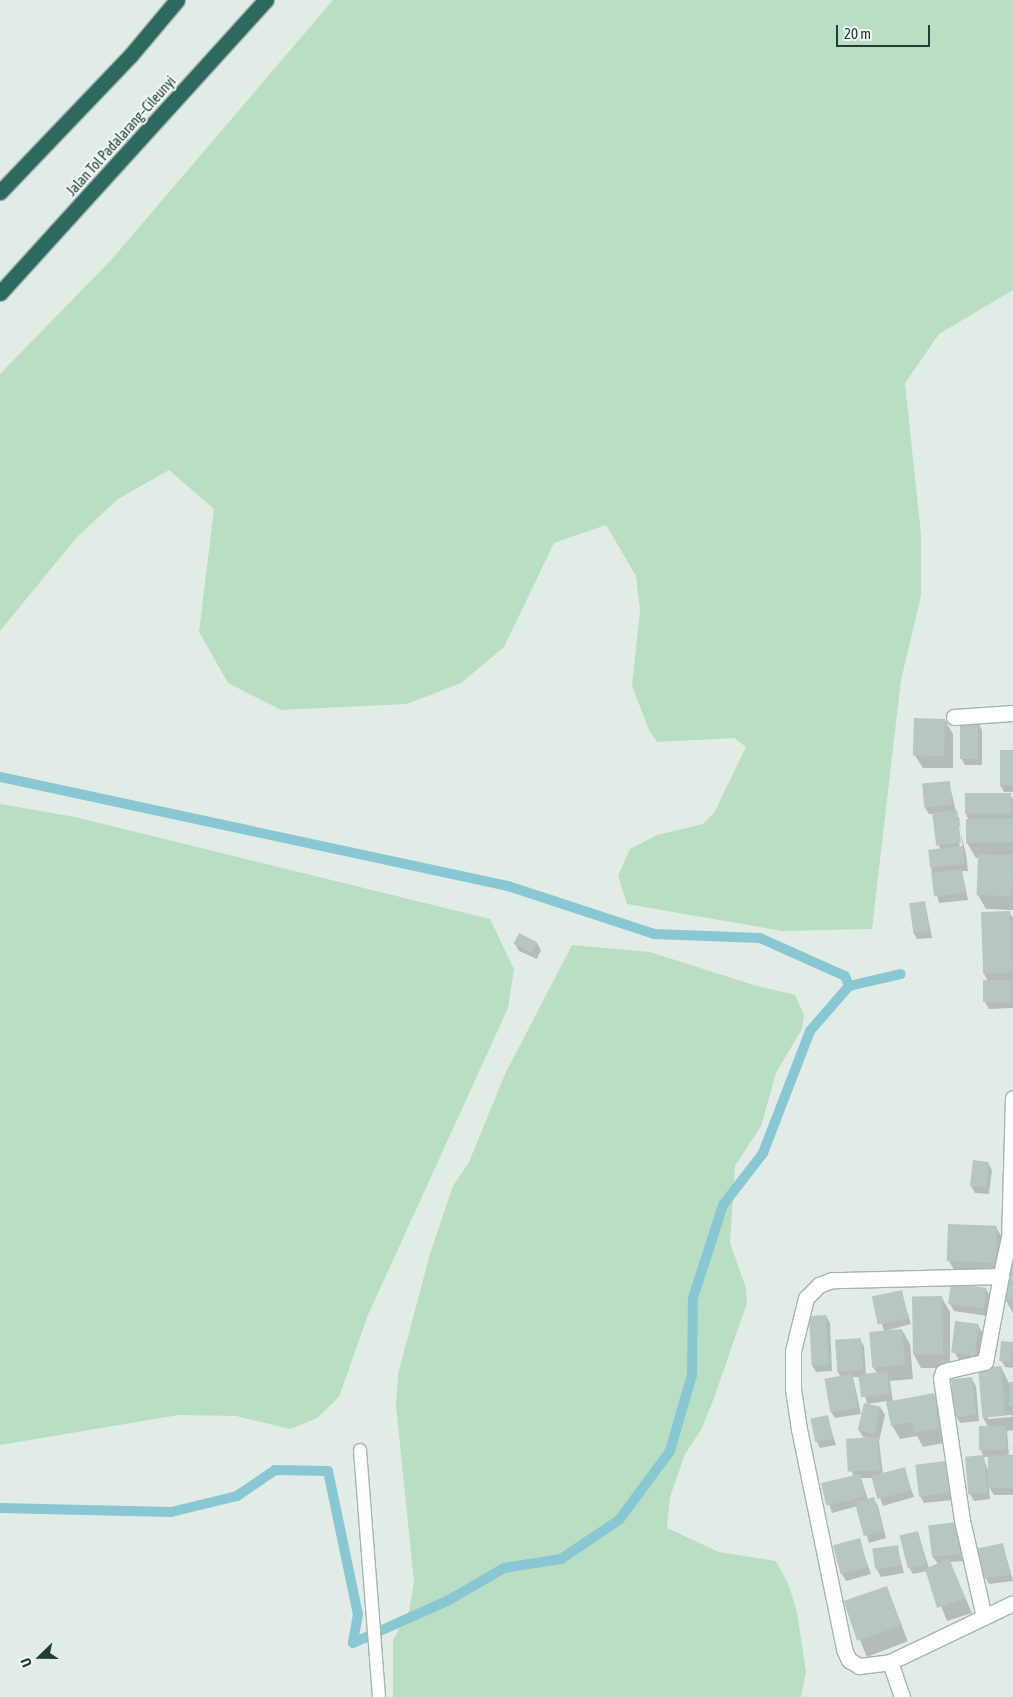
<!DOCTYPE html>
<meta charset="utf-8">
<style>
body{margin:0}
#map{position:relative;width:1013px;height:1697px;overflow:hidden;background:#e2ece7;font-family:"Asap Condensed",sans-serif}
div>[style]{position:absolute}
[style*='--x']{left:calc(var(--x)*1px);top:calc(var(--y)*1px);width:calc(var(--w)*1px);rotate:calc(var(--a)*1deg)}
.green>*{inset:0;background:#badec4}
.shadow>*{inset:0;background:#0003;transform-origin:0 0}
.stream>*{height:10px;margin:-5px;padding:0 5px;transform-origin:5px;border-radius:5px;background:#89c7d2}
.building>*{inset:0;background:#b7c7c0;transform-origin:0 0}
.roads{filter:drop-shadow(1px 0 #a4b4ae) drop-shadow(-1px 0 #a4b4ae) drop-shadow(0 1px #a4b4ae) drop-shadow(0 -1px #a4b4ae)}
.lane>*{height:12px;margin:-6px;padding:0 6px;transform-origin:6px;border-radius:6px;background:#fff}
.street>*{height:15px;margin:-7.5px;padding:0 7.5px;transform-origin:7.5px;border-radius:7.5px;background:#fff}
.highway>*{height:15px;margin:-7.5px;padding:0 7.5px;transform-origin:7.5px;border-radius:7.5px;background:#2d6a5d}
span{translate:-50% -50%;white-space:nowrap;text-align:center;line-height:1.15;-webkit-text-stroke:4px #f2f9f5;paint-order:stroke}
.street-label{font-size:14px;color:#213d36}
.north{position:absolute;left:15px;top:1632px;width:50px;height:50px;-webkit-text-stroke:4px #f2f9f5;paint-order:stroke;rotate:248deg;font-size:14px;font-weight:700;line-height:20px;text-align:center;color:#213d36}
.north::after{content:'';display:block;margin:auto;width:18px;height:22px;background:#213d36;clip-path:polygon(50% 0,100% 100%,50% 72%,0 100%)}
.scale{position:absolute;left:836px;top:25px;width:94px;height:22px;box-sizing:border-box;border:2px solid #213d36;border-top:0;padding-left:6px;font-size:15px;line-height:18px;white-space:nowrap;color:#213d36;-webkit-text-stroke:4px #f2f9f5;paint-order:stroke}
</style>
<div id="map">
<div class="green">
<i style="clip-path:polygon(333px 0,1013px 0,1013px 290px,939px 334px,905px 383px,921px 534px,921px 596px,901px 680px,872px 929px,782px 931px,627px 904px,618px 876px,630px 849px,657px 835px,703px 824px,714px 813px,746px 747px,734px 738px,657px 742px,649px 730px,632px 686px,640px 610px,636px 576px,606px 525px,554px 543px,504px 647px,461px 683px,407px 704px,281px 710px,228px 683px,199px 632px,214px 509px,169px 470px,118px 499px,77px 537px,0 631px,0 374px,112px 259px)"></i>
<i style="clip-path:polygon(0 804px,75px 817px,490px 919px,514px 969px,508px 1008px,368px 1315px,339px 1397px,317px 1418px,290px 1429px,236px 1416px,179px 1415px,0 1445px)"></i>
<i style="clip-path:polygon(572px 945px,650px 952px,757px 986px,788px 993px,795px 995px,804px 1015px,802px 1029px,776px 1073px,761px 1126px,735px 1166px,730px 1243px,746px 1288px,747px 1303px,713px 1401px,701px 1430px,685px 1454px,670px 1497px,667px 1528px,719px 1552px,776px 1561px,789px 1586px,797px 1612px,806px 1672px,801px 1697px,393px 1697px,393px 1640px,409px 1611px,414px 1582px,396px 1406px,398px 1374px,430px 1254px,453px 1186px,469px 1162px,505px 1074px)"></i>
</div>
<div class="shadow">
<i style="clip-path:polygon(945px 720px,953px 734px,953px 768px,923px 768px,914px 754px)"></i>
<i style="clip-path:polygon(978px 723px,982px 730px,982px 765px,965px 765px,961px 758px)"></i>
<i style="clip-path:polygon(1002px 751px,1013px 751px,1013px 792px,1004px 792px,1000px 785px)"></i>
<i style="clip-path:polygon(evenodd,949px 782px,966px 854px,968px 871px,962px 871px,968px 900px,939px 903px,931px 868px,940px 850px,933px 814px,929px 814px,925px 808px,949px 782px,956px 817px,959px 817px,963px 849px,960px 849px,956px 817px)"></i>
<i style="clip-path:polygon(1010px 794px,1013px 799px,1013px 910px,986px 909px,978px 895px,979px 858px,976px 858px,967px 843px,970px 821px,966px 815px)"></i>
<i style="clip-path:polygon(925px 902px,932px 938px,917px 939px,913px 932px)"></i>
<i style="clip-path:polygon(1009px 912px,1013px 918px,1013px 1008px,989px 1009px,985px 1002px,988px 981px,984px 974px,982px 913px)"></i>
<i style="clip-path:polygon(537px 943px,541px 950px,537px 959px,519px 951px,515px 944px)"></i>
<i style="clip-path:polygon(988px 1163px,992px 1170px,989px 1194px,975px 1193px,971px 1186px)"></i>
<i style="clip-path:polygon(996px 1227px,1004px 1241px,1003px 1278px,957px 1275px,949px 1261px)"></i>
<i style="clip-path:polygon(1013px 1267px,1013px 1313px,1005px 1299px)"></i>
<i style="clip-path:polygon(986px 1289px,990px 1296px,988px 1316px,954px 1311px,950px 1304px)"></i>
<i style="clip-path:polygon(901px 1291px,911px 1324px,889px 1330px,902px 1330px,910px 1344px,913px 1379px,890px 1381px,893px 1402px,934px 1395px,942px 1409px,948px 1442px,923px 1447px,917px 1436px,900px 1439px,892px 1425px,887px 1401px,867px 1404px,860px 1377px,853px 1377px,861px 1414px,835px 1418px,831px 1412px,841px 1377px,837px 1371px,860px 1340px,864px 1346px,866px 1375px,877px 1373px,873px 1367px,884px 1331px,874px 1298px)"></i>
<i style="clip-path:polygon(942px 1298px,950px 1312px,950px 1368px,921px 1368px,913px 1353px)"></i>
<i style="clip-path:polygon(826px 1316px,830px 1323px,832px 1371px,816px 1372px,812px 1365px)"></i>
<i style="clip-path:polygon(978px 1325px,982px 1332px,981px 1361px,959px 1360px,955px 1353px)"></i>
<i style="clip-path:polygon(1013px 1343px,1013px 1368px,1005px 1367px,1001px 1360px)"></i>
<i style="clip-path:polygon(evenodd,1001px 1367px,1009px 1383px,1013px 1383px,1013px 1430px,1007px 1431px,1009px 1456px,1013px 1456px,1013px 1495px,994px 1495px,989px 1487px,990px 1499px,974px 1501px,970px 1494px,967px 1458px,984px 1457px,981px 1450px,989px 1428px,983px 1418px,1001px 1367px,1012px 1415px,1012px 1417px,988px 1419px,988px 1416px,1012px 1415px,1001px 1367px,983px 1457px,989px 1457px,990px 1470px,988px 1470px,983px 1457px)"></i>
<i style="clip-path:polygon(972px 1379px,976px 1386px,979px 1421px,960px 1423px,956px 1416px)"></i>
<i style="clip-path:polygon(881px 1408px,885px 1415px,879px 1441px,883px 1474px,904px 1469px,914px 1497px,883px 1506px,873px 1478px,861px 1478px,868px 1500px,874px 1499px,878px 1506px,886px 1538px,869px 1543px,858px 1506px,832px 1513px,823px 1485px,853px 1477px,848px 1440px,869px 1438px,863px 1437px,859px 1430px)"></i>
<i style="clip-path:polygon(827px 1416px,836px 1445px,820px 1448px,817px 1442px)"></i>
<i style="clip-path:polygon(946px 1463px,953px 1500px,924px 1503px,920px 1496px)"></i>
<i style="clip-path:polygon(957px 1523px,964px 1561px,950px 1562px,972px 1613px,947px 1621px,927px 1571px,913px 1574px,909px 1567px,918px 1533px,929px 1568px,938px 1564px,933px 1557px)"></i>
<i style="clip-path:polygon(859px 1540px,871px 1574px,846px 1581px,842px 1574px)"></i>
<i style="clip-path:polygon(1003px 1545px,1013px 1581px,989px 1584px,985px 1577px)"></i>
<i style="clip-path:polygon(897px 1547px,904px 1573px,881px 1577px,877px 1570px)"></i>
<i style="left:887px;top:1587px;width:58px;height:44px;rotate:69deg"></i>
</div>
<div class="stream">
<i style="--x:0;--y:777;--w:520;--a:12.11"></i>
<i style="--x:508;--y:886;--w:154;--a:18.2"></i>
<i style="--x:654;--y:934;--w:106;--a:2.2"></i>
<i style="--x:760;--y:938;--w:93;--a:24.1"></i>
<i style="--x:845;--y:976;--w:11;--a:68"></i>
<i style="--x:0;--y:1508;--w:171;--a:1.3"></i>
<i style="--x:171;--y:1512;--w:68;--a:-13.6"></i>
<i style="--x:237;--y:1496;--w:46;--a:-34.4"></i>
<i style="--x:275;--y:1470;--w:53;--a:1.1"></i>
<i style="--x:328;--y:1471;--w:146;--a:78.2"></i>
<i style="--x:358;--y:1614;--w:29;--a:100"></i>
<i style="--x:353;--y:1643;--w:105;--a:-24.1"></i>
<i style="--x:449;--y:1600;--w:64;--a:-30.2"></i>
<i style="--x:504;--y:1568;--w:58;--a:-9"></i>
<i style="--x:561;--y:1559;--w:70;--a:-33.9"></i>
<i style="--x:619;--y:1520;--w:86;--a:-53.5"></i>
<i style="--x:670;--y:1451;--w:79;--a:-73.9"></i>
<i style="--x:692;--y:1375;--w:77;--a:-89.3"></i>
<i style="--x:693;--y:1298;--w:98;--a:-72.1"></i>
<i style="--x:723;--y:1205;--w:66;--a:-52.4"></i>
<i style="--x:763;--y:1153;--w:131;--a:-68.9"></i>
<i style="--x:810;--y:1031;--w:60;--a:-49.1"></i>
<i style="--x:849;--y:986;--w:53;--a:-13"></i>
</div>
<div class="building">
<i style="left:914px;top:718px;width:31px;height:37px;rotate:2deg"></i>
<i style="left:960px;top:721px;width:18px;height:38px"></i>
<i style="left:1000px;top:750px;width:13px;height:35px"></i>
<i style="left:950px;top:781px;width:24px;height:28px;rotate:85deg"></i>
<i style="left:1011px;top:793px;width:21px;height:46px;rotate:90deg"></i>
<i style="left:957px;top:810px;width:33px;height:25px;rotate:83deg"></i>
<i style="left:1013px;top:819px;width:24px;height:47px;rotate:90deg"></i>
<i style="left:963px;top:846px;width:18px;height:35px;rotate:84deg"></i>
<i style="left:978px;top:854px;width:35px;height:41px;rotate:2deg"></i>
<i style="left:962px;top:869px;width:24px;height:31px;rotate:83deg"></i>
<i style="left:925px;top:901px;width:30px;height:16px;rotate:82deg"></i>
<i style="left:1010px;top:911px;width:62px;height:29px;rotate:88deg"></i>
<i style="left:519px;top:933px;width:20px;height:12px;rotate:27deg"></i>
<i style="left:983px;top:980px;width:28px;height:22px"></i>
<i style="left:973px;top:1160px;width:16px;height:26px;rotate:7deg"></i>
<i style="left:948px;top:1224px;width:49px;height:37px;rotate:2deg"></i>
<i style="clip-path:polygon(1009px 1265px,1013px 1265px,1013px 1301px,1004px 1299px)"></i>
<i style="left:951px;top:1283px;width:36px;height:21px;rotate:8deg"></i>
<i style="left:902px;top:1290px;width:29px;height:31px;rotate:78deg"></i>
<i style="left:942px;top:1296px;width:58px;height:30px;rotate:89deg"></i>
<i style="left:826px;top:1315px;width:50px;height:17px;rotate:87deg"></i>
<i style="left:955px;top:1321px;width:24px;height:32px;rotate:7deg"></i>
<i style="left:902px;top:1329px;width:36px;height:33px;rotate:85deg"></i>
<i style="left:861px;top:1338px;width:32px;height:26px;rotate:86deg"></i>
<i style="left:1001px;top:1341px;width:12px;height:20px;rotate:5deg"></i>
<i style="left:1001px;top:1366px;width:50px;height:23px;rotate:85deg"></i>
<i style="left:887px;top:1371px;width:23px;height:29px;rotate:83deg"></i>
<i style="left:852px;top:1374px;width:34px;height:28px;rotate:80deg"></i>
<i style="left:972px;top:1377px;width:38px;height:21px;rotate:84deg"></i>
<i style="clip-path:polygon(1010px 1382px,1013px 1382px,1013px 1406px,1009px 1406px)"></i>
<i style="clip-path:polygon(934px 1393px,941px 1428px,914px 1433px,912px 1422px,891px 1426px,886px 1402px)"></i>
<i style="left:864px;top:1403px;width:17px;height:28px;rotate:13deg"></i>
<i style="left:828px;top:1415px;width:24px;height:18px;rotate:78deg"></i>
<i style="left:1006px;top:1426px;width:24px;height:27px;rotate:90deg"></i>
<i style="left:878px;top:1437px;width:33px;height:32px;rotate:87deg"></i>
<i style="left:984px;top:1455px;width:38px;height:19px;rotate:85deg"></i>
<i style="left:988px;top:1455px;width:25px;height:33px"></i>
<i style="left:946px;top:1461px;width:32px;height:31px;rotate:83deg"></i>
<i style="left:905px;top:1467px;width:24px;height:35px;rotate:75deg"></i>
<i style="left:860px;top:1474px;width:23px;height:40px;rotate:77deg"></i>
<i style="left:874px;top:1497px;width:35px;height:20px;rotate:75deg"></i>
<i style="left:957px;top:1522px;width:32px;height:29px;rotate:83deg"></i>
<i style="left:918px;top:1531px;width:34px;height:19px;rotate:76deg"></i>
<i style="left:860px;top:1538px;width:30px;height:28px;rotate:75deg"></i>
<i style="clip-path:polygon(1003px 1543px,1010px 1575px,984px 1578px,975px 1549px)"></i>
<i style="left:898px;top:1545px;width:21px;height:26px;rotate:82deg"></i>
<i style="clip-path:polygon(949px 1558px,965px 1598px,937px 1608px,925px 1569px)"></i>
<i style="left:887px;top:1586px;width:42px;height:46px;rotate:71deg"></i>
</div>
<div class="roads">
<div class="lane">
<i style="--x:360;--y:1450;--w:248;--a:85.6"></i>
</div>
<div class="street">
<i style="--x:954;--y:717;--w:59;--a:-3.9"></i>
<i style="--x:1013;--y:1098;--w:139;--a:91.6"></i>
<i style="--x:1009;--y:1237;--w:40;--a:102"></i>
<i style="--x:1001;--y:1276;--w:169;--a:178.6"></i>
<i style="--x:832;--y:1280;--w:14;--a:159"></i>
<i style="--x:819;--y:1285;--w:18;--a:135"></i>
<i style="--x:806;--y:1298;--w:55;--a:103.8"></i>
<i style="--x:793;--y:1351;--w:38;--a:90"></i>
<i style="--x:793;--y:1389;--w:40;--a:81.5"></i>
<i style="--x:799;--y:1429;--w:225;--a:78.4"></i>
<i style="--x:844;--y:1649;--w:12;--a:66"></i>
<i style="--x:849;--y:1660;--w:12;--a:31"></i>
<i style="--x:859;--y:1666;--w:31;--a:-7"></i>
<i style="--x:890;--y:1662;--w:136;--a:-25.6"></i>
<i style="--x:984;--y:1617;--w:99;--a:-102.8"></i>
<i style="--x:962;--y:1520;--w:144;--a:-98.4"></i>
<i style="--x:941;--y:1378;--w:6;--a:-72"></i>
<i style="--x:943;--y:1372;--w:6;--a:-18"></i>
<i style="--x:949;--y:1370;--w:37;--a:-13"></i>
<i style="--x:985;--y:1362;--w:87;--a:-79.5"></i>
<i style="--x:890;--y:1662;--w:37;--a:71"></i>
</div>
<div class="highway">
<i style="--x:0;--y:192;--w:188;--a:-46.3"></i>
<i style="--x:130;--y:56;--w:73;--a:-50"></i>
<i style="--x:0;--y:293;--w:396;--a:-47.8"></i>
</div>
</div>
<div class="street-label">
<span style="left:121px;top:136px;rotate:-48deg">Jalan Tol Padalarang–Cileunyi</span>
</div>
<div class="north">U</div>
<div class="scale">20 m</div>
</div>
